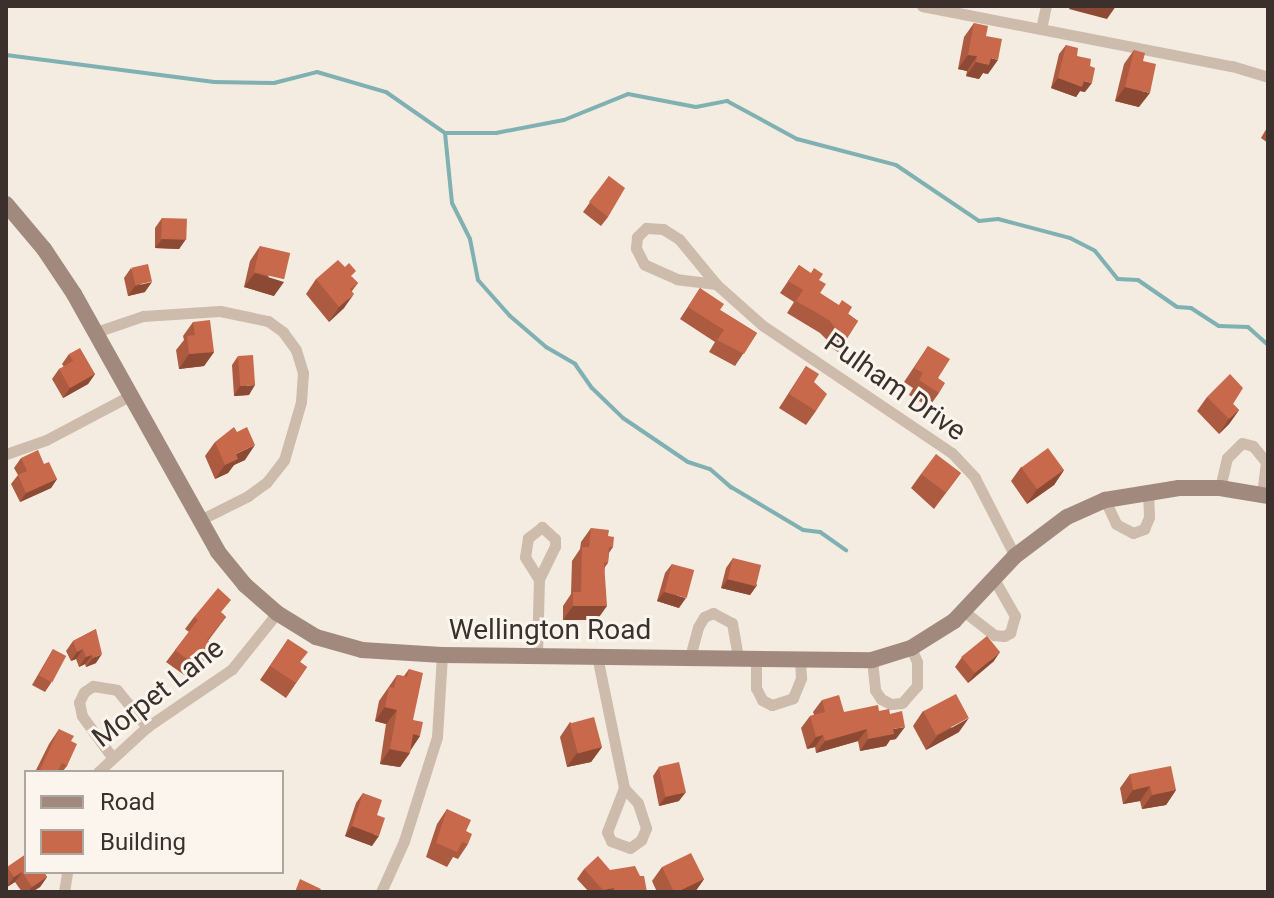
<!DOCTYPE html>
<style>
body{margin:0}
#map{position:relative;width:1274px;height:898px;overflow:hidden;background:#f4ebe1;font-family:Roboto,sans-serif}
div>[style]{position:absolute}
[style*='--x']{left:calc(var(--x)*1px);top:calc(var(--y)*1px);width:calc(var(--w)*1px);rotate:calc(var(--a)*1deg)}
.stream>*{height:4px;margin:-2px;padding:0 2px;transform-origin:2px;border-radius:2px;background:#7fb0b2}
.street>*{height:11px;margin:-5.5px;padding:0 5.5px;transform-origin:5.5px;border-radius:5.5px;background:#cdbbac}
.secondary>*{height:16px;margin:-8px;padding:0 8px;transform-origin:8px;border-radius:8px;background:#a18a7d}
.wall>*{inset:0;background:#ac5a40}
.shaded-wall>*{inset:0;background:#8c4a34}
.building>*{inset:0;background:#c8694b;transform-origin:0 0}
span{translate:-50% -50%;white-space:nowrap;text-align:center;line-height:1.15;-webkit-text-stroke:6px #fbf5ee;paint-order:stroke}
.street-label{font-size:28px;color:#3b302b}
.frame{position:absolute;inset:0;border:8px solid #3b302b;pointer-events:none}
.legend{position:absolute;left:24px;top:770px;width:260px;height:104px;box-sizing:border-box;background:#fbf5ee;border:2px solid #aea6a0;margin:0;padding:10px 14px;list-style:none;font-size:24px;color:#3b302b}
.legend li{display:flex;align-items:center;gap:16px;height:40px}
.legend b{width:40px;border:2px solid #aea6a0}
</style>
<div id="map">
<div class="stream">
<i style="--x:6;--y:55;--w:210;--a:7.4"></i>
<i style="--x:214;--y:82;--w:60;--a:1"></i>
<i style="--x:274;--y:83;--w:44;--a:-14.3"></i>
<i style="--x:317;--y:72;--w:72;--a:16.2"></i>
<i style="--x:386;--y:92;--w:72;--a:34.8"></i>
<i style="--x:445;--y:133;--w:51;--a:0"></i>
<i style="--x:496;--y:133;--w:69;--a:-10.8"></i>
<i style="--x:564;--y:120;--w:69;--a:-22.1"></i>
<i style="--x:628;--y:94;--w:69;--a:10.8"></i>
<i style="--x:696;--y:107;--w:32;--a:-11"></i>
<i style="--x:727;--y:101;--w:80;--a:28.5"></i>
<i style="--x:797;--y:139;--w:102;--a:14.7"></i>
<i style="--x:896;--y:165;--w:100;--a:34"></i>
<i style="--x:979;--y:221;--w:19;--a:-6"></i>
<i style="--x:998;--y:219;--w:74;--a:14.8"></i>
<i style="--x:1070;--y:238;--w:28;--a:27"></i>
<i style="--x:1095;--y:251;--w:36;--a:51"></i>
<i style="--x:1118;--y:279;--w:20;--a:3"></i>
<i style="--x:1138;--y:280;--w:47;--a:34.7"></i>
<i style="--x:1177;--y:307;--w:14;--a:4"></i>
<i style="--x:1191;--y:308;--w:33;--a:33"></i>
<i style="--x:1219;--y:326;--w:29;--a:2"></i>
<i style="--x:1248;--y:327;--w:27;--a:42"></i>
<i style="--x:445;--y:133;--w:70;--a:84.3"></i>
<i style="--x:452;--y:203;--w:40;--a:63.4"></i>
<i style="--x:470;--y:239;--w:42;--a:79"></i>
<i style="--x:478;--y:280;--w:48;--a:48.4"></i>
<i style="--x:510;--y:316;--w:48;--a:40.7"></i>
<i style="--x:546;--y:347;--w:34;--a:30"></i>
<i style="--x:575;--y:364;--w:29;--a:55"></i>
<i style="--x:592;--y:388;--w:43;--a:44.1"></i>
<i style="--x:623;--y:418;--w:78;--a:34.1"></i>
<i style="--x:688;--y:462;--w:23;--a:18"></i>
<i style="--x:710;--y:469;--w:28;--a:41"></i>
<i style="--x:731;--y:487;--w:84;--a:30.8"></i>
<i style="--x:803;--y:530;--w:17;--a:7"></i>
<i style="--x:820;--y:532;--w:32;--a:35"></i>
</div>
<div class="street">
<i style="--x:922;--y:6;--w:316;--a:11"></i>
<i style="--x:1232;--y:66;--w:38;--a:17"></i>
<i style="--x:1041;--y:29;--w:24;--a:-78"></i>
<i style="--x:716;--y:284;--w:39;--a:-173"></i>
<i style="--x:677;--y:279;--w:36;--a:-156"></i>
<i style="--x:644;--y:264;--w:18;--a:-117"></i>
<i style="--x:636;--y:248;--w:11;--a:-85"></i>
<i style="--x:637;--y:237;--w:13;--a:-45"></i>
<i style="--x:646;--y:228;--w:17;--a:3"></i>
<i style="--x:663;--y:229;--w:19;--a:32"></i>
<i style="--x:679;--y:239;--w:58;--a:50.6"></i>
<i style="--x:716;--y:284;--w:62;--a:41.7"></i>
<i style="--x:762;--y:325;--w:229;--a:34"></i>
<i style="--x:952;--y:453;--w:34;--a:47"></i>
<i style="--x:975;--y:478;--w:88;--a:62.9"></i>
<i style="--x:96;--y:332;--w:50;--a:-18.8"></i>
<i style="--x:143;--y:316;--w:77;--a:-3.7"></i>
<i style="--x:220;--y:311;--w:49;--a:11.8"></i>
<i style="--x:268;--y:321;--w:19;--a:36"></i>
<i style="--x:283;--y:332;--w:22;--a:54"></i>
<i style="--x:296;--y:350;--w:24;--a:73"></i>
<i style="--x:303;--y:373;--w:29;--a:94"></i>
<i style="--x:301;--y:402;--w:60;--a:106.3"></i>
<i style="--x:284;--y:460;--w:28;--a:128"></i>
<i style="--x:267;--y:482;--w:24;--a:144"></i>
<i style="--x:248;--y:496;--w:54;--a:153.4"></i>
<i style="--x:6;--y:454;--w:42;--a:-19.3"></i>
<i style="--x:46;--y:440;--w:94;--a:-27.9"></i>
<i style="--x:1220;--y:488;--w:31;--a:-77"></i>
<i style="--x:1227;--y:458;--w:21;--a:-45"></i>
<i style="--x:1242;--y:443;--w:11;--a:15"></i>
<i style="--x:1253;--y:446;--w:21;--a:51"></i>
<i style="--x:1266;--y:462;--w:33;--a:97"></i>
<i style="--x:1105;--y:500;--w:26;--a:65"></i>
<i style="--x:1116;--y:524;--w:19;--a:28"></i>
<i style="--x:1133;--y:533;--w:12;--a:-20"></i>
<i style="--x:1144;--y:529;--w:13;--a:-67"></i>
<i style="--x:1149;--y:517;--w:24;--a:-92"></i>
<i style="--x:966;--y:613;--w:36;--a:38"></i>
<i style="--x:994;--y:635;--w:10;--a:6"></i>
<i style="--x:1004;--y:636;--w:7;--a:-27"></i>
<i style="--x:1010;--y:633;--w:18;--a:-74"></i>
<i style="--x:1015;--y:616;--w:40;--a:-119.7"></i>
<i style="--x:537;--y:654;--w:75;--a:-88.5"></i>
<i style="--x:539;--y:579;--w:37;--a:-64"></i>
<i style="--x:555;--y:546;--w:7;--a:-90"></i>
<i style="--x:555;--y:539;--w:18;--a:-137"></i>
<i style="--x:542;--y:527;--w:18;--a:142"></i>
<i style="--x:528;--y:538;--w:19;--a:99"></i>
<i style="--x:525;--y:557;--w:26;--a:58"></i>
<i style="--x:597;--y:656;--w:135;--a:78.4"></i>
<i style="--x:624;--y:788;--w:47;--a:111.1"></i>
<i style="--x:607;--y:832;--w:10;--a:66"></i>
<i style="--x:611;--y:841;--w:20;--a:20"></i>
<i style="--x:630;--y:848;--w:14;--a:-36"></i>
<i style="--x:641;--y:840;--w:13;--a:-67"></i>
<i style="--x:646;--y:828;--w:26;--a:-108"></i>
<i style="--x:638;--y:803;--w:21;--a:-133"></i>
<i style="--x:690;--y:657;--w:31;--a:-75"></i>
<i style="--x:698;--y:627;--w:12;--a:-59"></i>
<i style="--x:704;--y:617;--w:10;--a:-24"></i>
<i style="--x:713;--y:613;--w:21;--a:28"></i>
<i style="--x:732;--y:623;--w:36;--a:80"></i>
<i style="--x:756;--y:660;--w:28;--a:90"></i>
<i style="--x:756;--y:688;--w:13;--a:63"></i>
<i style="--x:762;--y:700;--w:11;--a:27"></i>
<i style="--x:772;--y:705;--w:22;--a:-18"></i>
<i style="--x:793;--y:698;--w:22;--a:-68"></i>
<i style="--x:801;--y:678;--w:17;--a:-93"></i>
<i style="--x:872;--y:660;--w:30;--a:84"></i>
<i style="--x:875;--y:690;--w:11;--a:56"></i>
<i style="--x:881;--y:699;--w:11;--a:27"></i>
<i style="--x:891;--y:704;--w:11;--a:-5"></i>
<i style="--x:902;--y:703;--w:23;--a:-49"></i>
<i style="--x:917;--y:686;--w:24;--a:-90"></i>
<i style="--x:917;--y:662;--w:15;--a:-113"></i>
<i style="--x:112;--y:757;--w:51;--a:-126.2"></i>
<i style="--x:82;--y:716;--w:14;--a:-102"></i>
<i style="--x:79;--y:702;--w:11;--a:-63"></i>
<i style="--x:84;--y:692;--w:11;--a:-34"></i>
<i style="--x:93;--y:686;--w:24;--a:9"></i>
<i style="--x:117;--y:690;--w:48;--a:51"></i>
<i style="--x:98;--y:772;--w:67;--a:-42.6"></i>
<i style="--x:147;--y:727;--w:103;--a:-34.3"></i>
<i style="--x:232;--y:669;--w:72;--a:-51.2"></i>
<i style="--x:64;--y:892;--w:20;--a:-81"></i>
<i style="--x:381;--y:892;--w:56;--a:-65.7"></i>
<i style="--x:404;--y:841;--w:109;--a:-72.4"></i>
<i style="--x:437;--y:737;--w:82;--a:-86.5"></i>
</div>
<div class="secondary">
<i style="--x:6;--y:204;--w:59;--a:49.8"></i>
<i style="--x:44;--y:249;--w:54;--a:56.3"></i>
<i style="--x:74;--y:294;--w:295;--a:60.8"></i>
<i style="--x:218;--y:552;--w:43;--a:50.7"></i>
<i style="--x:245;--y:585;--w:43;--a:41.2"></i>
<i style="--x:277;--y:613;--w:46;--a:31.6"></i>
<i style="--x:316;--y:637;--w:48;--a:15.8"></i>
<i style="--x:362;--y:650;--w:80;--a:3.6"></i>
<i style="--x:442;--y:655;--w:430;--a:0.7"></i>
<i style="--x:872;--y:660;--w:41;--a:-17.1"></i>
<i style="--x:911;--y:648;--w:51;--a:-32.1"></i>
<i style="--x:954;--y:621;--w:89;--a:-46.8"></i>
<i style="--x:1015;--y:556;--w:65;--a:-36.9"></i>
<i style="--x:1067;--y:517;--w:42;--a:-24.1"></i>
<i style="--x:1105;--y:500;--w:75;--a:-9.2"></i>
<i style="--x:1179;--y:488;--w:41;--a:0"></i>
<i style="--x:1220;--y:488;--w:49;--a:9.5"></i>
</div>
<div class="wall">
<i style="clip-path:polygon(974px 23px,986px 36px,988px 74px,983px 73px,979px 79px,966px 76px,967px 71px,958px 69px,964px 37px)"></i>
<i style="clip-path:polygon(1066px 45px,1077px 56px,1085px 92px,1080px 91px,1076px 97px,1051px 88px,1059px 54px)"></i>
<i style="clip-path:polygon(1134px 50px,1143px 61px,1139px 107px,1115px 101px,1124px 64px)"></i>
<i style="clip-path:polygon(1268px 126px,1268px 143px,1261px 138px)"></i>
<i style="clip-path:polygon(609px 176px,608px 217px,601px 226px,583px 212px)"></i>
<i style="clip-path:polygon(162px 218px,186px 239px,179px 249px,155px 248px,155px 228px)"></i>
<i style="clip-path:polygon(260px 246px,274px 296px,244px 287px,250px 261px)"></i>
<i style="clip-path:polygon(799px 265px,819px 280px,820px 293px,858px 321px,838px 352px,826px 344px,828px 341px,820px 333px,787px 313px,794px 302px,780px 293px)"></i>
<i style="clip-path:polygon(131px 268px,145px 292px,128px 296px,124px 278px)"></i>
<i style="clip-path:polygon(352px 277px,358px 283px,352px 291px,344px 308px,329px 322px,306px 294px,316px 279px)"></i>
<i style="clip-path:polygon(700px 288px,720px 310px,757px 333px,735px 366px,709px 352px,715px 342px,680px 319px)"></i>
<i style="clip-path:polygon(193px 322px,214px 352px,204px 366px,179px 369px,176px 350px,184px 340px,183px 336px)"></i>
<i style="clip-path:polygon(928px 346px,938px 378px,939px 393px,929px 407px,909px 395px,913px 388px,904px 382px)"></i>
<i style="clip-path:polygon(69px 354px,95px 374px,88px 384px,63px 398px,52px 379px,59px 369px,64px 367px,62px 364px)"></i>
<i style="clip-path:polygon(238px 356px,249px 395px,234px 396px,232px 365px)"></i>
<i style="clip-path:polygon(806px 366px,814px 382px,816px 411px,806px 425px,779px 408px)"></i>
<i style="clip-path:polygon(1207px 397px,1233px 404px,1239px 410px,1229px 424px,1219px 434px,1197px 411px)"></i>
<i style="clip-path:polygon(215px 442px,245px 460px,234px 465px,228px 473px,215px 479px,205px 456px)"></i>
<i style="clip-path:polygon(21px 458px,44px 464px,57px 479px,51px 488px,20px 502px,11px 484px,18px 475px,14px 468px)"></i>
<i style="clip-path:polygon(1021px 467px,1064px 470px,1054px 485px,1027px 504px,1011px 481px)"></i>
<i style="clip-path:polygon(961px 473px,934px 509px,911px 488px,921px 474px)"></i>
<i style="clip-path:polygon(591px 528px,608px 536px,613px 547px,609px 553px,608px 563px,605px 567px,597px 620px,563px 620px,563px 606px,571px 594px,572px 561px,580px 549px,581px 542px)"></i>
<i style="clip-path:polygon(733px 558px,757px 585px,750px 595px,721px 588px,726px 568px)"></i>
<i style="clip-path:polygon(672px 564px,679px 608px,657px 601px,665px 573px)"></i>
<i style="clip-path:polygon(222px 613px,226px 617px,208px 641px,215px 647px,197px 671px,194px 668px,187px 677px,166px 662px,189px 632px,185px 629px,194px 617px)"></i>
<i style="clip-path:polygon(96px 629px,96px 663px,86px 667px,85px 664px,79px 667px,76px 659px,71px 661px,66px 651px,73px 641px)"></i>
<i style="clip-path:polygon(288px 639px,300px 662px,307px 667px,286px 698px,260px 680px)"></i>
<i style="clip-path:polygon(53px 649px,51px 683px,45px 692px,32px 685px)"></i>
<i style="clip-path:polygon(962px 657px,994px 661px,968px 683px,955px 667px)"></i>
<i style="clip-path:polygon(409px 669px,413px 720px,420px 736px,400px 767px,380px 764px,386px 724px,375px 721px,379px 701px,397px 675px,404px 676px)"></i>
<i style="clip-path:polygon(822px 700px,844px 712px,896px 739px,890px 740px,886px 746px,860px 751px,858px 741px,816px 753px,815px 747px,807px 749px,801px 728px,810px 716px,814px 715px,813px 712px)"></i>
<i style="clip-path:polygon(923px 711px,959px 732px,926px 750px,913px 726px)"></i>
<i style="clip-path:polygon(570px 722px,602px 747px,591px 762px,567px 767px,560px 737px)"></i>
<i style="clip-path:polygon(59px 729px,71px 741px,67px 766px,62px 772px,35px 772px,49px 744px)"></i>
<i style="clip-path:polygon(659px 767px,679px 801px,659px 806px,653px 776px)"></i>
<i style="clip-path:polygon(1130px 774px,1176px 790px,1166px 805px,1142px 809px,1140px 801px,1123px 804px,1120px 788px)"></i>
<i style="clip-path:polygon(363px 793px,377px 815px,372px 846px,345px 836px,356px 803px)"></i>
<i style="clip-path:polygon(447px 809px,466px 831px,468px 844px,458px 859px,453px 857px,447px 867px,426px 857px,437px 824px)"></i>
<i style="clip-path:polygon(7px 867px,46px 872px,45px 874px,47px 877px,40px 887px,32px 892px,22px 892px,15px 882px,7px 887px,6px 885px,6px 868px)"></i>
<i style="clip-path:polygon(662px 867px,704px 879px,695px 892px,657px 892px,652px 881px)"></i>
<i style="clip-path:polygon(584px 869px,610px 870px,647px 892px,589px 892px,577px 879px)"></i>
</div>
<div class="shaded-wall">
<i style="clip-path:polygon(1071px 6px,1116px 6px,1107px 19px,1069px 9px)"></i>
<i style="clip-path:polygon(968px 55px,977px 56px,967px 71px,958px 69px)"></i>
<i style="clip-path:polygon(991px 58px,998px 60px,988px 74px,983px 73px,979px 79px,966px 76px,976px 62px)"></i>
<i style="clip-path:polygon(1058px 78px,1084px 81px,1092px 83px,1085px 92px,1080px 91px,1076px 97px,1051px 88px)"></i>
<i style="clip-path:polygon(1125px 87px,1150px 93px,1139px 107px,1115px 101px)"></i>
<i style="clip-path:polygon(162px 239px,186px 239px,179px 249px,155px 248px)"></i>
<i style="clip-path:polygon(255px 273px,284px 282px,274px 296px,244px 287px)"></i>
<i style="clip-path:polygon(152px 282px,145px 292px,128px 296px,135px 286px)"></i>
<i style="clip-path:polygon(354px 294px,344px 308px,329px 322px,339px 307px)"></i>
<i style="clip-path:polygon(214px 352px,204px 366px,179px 369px,189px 354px)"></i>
<i style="clip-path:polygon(95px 374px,88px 384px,63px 398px,70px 388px)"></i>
<i style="clip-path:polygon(255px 385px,249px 395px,234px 396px,240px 386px)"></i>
<i style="clip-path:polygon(1239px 410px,1229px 424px,1219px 434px,1229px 419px)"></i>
<i style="clip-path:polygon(255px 445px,245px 460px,234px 465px,228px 473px,215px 479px,225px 465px,236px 454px)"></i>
<i style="clip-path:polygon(1064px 470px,1054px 485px,1027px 504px,1037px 489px)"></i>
<i style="clip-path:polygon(57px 479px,51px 488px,20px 502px,26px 493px)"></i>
<i style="clip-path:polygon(728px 579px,757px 585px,750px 595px,721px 588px)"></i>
<i style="clip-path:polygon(664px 592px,686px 598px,679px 608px,657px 601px)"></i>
<i style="clip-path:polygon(573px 606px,607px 606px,597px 620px,563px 620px)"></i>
<i style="clip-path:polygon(83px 649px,76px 659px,71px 661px,77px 652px)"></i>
<i style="clip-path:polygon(1000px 652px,994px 661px,968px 683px,975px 673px)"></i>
<i style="clip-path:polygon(102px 654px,96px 663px,86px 667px,93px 658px)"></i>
<i style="clip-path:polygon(92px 655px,85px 664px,79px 667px,86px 657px)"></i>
<i style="clip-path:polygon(385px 707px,397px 710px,386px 724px,375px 721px)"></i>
<i style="clip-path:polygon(969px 718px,959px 732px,926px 750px,937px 736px)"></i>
<i style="clip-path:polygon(905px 727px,896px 739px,890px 740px,886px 746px,860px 751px,868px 739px,893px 729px)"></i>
<i style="clip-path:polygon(867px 729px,858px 741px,816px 753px,825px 741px)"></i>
<i style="clip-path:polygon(413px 734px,420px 736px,410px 750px)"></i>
<i style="clip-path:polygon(823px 735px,815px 747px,807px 749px,816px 737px)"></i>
<i style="clip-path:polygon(602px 747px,591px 762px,567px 767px,577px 753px)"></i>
<i style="clip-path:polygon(390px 749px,410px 753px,400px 767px,380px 764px)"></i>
<i style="clip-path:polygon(1150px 786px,1140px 801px,1123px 804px,1133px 790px)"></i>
<i style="clip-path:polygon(1176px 790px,1166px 805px,1142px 809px,1152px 795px)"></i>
<i style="clip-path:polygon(686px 792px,679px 801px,659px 806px,666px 796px)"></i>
<i style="clip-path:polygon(352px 826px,379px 836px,372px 846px,345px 836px)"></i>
<i style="clip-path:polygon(22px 872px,15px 882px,7px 887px,14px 877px)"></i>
<i style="clip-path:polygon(47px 877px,40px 887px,32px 892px,28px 892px,32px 887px)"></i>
<i style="clip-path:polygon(704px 879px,695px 892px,677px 892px)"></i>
<i style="clip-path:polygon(614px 888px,611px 892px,601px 892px,603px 890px)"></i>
</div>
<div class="building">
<i style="clip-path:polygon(974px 23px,988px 26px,986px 36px,1002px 39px,998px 60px,991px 58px,989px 65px,976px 62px,977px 56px,968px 55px)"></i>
<i style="clip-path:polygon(1066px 45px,1078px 48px,1077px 56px,1091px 59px,1090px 66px,1095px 68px,1092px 83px,1084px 81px,1082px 87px,1058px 78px)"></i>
<i style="clip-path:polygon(1134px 50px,1145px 53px,1143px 61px,1156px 64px,1150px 93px,1125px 87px)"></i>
<i style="clip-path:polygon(609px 176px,625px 188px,608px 217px,589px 202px)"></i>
<i style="left:162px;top:218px;width:25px;height:21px;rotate:2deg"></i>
<i style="left:260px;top:246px;width:31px;height:27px;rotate:13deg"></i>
<i style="clip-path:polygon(338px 260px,345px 267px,349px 263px,356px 271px,351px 276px,358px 283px,350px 289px,354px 294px,339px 307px,316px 279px)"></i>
<i style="left:148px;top:264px;width:18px;height:17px;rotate:77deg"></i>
<i style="clip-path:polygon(799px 265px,811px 273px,814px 268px,823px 274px,819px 280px,826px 284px,820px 293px,839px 305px,842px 300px,852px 307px,848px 314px,858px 321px,846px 340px,834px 332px,836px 329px,829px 320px,796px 301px,803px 290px,788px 281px)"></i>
<i style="clip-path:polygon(700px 288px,724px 304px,720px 310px,757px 333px,744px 354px,717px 340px,724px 330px,688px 307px)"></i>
<i style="clip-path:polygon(210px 320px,214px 352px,189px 354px,187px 336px,195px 335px,193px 322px)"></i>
<i style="clip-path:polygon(928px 346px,950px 359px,938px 378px,945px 383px,939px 393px,919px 380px,923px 373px,914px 368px)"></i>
<i style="clip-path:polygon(80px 348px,95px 374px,70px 388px,59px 369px,73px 361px,69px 354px)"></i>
<i style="left:253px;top:355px;width:30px;height:15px;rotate:86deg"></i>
<i style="clip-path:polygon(806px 366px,819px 374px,814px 382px,827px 394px,816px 411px,789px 394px)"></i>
<i style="clip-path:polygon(1230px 374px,1243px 388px,1233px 404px,1239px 410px,1229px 419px,1207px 397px)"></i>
<i style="clip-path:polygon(234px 427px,237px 432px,247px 427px,255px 445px,236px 454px,238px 459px,225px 465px,215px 442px)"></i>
<i style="left:1048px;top:448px;width:27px;height:33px;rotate:54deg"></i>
<i style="clip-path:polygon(38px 450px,44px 464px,49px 462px,57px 479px,26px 493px,18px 475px,27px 471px,21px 458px)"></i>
<i style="left:936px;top:454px;width:31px;height:25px;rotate:37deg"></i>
<i style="clip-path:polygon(591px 528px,609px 530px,608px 536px,614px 537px,613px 547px,609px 547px,608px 563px,604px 562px,607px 606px,573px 606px,573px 592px,581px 592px,582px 547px,589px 547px)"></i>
<i style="left:733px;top:558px;width:29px;height:22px;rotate:14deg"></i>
<i style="left:672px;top:564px;width:23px;height:29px;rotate:15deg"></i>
<i style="clip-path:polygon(218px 588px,231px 600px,221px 612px,226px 617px,207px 640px,215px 647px,206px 659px,202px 656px,195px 665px,175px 650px,198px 620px,194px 617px)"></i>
<i style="clip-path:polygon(96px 629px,102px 654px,93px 658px,92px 655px,86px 657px,83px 649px,77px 652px,73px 641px)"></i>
<i style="left:987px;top:636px;width:21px;height:33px;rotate:51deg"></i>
<i style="clip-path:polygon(288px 639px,308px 652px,300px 662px,307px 667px,296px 683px,270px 666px)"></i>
<i style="left:53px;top:649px;width:15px;height:30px;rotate:28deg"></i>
<i style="clip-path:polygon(409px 669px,423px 673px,413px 720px,423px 722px,420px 736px,413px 734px,410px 753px,390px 749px,397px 710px,385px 707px,389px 687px,394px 688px,397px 675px,407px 677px)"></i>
<i style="left:956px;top:694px;width:27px;height:37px;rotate:62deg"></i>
<i style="clip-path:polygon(839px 695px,844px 712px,878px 705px,879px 711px,889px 709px,890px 714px,902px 711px,905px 727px,893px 729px,894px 734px,868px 739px,867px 729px,825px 741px,823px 735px,816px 737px,810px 716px,825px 712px,822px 700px)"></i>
<i style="left:594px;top:717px;width:31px;height:25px;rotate:75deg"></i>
<i style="clip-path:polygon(59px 729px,74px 736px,71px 741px,77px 744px,67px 766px,62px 763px,57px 772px,39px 772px)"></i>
<i style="left:679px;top:762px;width:31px;height:21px;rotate:77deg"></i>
<i style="clip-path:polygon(1171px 766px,1176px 790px,1152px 795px,1150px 786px,1133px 790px,1130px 774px)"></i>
<i style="clip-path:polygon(363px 793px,382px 800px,377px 815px,385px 818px,379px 836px,352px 826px)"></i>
<i style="clip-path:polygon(447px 809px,471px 820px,466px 831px,472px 834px,468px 844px,462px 842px,457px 852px,436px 843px)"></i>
<i style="clip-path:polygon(691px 853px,704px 879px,677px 892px,674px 892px,662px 867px)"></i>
<i style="clip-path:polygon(26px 854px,26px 872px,44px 872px,47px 877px,32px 887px,22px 872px,14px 877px,7px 867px)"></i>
<i style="clip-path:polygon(598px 856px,610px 870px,635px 866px,640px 876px,644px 876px,647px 892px,615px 892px,614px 888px,603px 890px,584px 869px)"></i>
<i style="clip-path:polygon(300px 879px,321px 889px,319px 892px,291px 892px,292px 890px,295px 892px)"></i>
</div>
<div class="street-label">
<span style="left:895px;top:387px;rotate:35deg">Pulham Drive</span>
<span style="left:550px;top:630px">Wellington Road</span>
<span style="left:158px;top:693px;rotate:-38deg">Morpet Lane</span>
</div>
<div class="frame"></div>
<ul class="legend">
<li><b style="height:10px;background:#a18a7d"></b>Road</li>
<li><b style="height:22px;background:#c8694b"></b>Building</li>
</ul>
</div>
